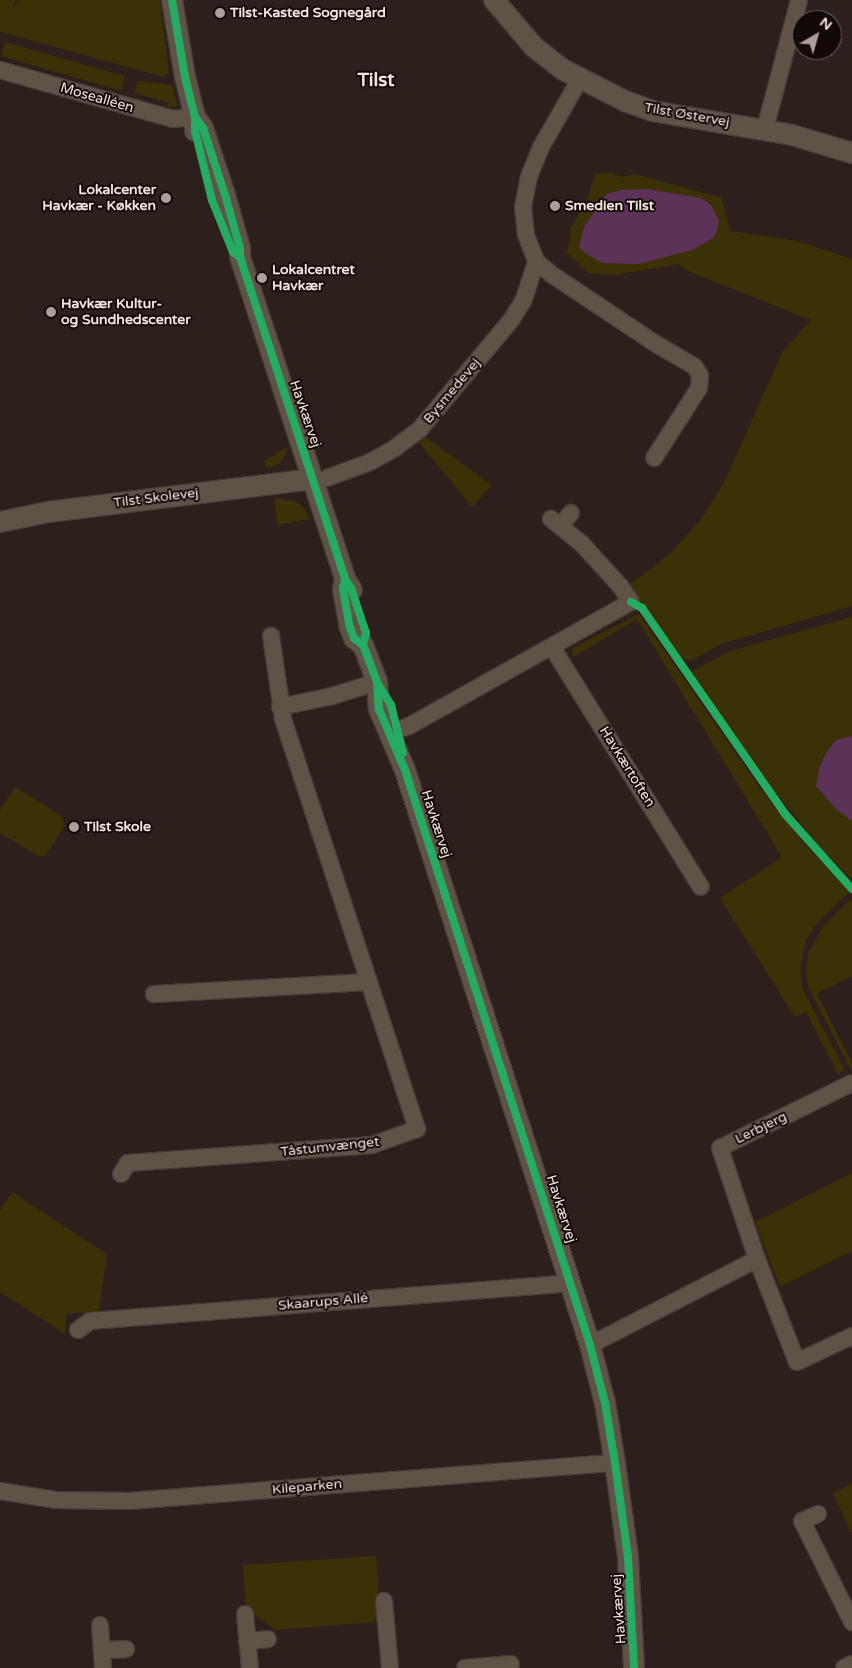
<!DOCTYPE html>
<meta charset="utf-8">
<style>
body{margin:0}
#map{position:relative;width:852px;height:1668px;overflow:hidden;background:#2d201c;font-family:"Varela Round",sans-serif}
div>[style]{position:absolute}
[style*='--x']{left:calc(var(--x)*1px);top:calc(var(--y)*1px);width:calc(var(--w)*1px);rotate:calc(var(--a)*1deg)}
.green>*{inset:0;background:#3a3107}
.water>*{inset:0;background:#5c3258}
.roads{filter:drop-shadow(1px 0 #473c39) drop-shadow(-1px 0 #473c39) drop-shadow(0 1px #473c39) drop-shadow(0 -1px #473c39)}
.minor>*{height:16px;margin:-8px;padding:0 8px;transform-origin:8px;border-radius:8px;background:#5f5347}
.tertiary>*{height:20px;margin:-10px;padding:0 10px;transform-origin:10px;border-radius:10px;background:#5f5347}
.cycleway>*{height:8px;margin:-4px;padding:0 4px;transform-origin:4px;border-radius:4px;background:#26ab63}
.dots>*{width:14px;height:14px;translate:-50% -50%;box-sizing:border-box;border:2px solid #130907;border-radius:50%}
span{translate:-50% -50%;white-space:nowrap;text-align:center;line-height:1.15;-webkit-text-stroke:4px #130907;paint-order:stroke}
.poi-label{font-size:14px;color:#f4e4df;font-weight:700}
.left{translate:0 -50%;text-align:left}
.right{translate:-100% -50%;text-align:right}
.street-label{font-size:14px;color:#f4e4df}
.district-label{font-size:19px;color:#f4e4df;font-weight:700}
.north{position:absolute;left:792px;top:10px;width:50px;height:50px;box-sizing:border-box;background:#130907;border:1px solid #6d615d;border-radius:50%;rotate:38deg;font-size:14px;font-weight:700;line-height:20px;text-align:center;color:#f4e4df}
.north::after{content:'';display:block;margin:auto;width:18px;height:22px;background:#ae9f9b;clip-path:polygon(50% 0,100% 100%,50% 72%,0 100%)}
</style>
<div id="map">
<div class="green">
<i style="clip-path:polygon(0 0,16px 0,11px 11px,18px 0,160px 0,169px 73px,163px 77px,1px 32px,0 35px)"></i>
<i style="clip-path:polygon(5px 42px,124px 76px,122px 89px,118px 90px,1px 56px)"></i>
<i style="clip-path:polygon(138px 81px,172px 85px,178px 106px,168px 107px,167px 102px,134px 93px)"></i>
<i style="clip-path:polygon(611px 173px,622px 177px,635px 174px,722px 198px,730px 231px,797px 241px,852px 259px,852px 606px,721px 644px,692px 660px,683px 660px,647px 609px,627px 587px,671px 553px,701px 519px,724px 483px,783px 351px,811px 320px,688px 271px,679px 264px,613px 275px,588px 273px,567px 253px,571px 228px,589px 195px,595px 174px)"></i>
<i style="clip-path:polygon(423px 435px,492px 485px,472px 507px,417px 440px)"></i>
<i style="clip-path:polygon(287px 447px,286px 454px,279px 464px,266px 468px,265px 461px)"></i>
<i style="clip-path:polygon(275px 498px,294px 501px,304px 508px,309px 519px,277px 525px)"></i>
<i style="clip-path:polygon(639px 614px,762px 791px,803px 842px,849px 892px,815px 926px,806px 940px,801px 965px,802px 988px,845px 1070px,838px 1074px,806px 1012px,795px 1017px,720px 898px,782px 857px,637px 619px,573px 657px,572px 648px)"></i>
<i style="clip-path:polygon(852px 617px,852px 880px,821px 848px,771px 787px,691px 674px,693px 671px,730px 651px)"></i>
<i style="clip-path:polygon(15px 787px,62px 816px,64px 826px,46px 855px,40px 857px,0 833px,0 810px)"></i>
<i style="clip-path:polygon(852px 898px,852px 976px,817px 994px,852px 1063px,851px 1070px,808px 987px,806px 970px,808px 954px,823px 926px)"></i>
<i style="clip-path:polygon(852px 1173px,852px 1251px,780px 1287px,755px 1222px)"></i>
<i style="clip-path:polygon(12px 1192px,107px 1254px,99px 1311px,66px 1314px,65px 1334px,0 1292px,0 1210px)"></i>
<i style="clip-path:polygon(852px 1483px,852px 1532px,851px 1532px,833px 1493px)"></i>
<i style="clip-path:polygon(376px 1556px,379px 1596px,375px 1622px,275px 1630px,246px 1608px,243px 1565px)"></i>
</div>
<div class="water">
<i style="clip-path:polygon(647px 189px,701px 198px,711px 205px,719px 221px,716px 234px,712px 239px,692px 250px,639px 264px,602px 263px,585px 253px,579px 247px,584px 227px,606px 194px,622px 190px)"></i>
<i style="clip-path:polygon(852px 736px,852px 821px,836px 809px,816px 786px,820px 766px,826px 753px,836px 740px)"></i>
</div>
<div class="roads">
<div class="minor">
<i style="--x:0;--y:70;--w:180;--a:15.8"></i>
<i style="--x:173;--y:119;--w:22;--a:-5"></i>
<i style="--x:580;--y:79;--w:78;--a:119.8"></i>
<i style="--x:541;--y:147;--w:31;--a:112"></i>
<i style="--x:529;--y:176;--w:32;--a:101"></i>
<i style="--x:523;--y:207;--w:28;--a:84"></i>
<i style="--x:526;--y:235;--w:28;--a:69"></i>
<i style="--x:536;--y:261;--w:20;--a:41"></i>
<i style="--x:551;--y:274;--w:126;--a:33.7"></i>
<i style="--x:656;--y:344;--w:44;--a:30.1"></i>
<i style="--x:694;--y:366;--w:11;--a:56"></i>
<i style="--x:700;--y:375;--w:13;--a:94"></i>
<i style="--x:699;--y:388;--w:83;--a:122.7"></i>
<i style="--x:765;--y:129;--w:133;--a:-75.2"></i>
<i style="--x:327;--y:478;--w:46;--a:-20.4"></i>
<i style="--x:370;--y:462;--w:29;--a:-29"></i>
<i style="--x:395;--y:448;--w:31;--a:-37"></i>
<i style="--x:420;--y:429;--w:143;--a:-50.1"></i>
<i style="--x:512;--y:319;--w:23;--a:-59"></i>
<i style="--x:524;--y:299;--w:40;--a:-72"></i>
<i style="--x:560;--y:526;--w:17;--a:-50"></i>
<i style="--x:552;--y:647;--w:282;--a:58.2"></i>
<i style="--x:280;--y:707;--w:53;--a:-11.9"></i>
<i style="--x:332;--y:696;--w:47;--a:-17.3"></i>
<i style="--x:388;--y:733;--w:22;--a:-18"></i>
<i style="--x:409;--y:726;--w:254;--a:-29.2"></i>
<i style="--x:631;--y:602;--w:18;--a:-124"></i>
<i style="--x:621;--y:587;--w:58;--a:-132.2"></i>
<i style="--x:582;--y:544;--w:40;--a:-141"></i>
<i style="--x:154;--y:994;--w:215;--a:-3.2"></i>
<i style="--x:852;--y:1083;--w:147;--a:153.8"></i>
<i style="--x:720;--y:1148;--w:117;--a:71.6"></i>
<i style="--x:757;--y:1259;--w:110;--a:68.8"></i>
<i style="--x:797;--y:1362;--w:61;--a:-25.3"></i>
<i style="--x:121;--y:1174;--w:13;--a:-58"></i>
<i style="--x:128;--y:1163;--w:245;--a:-4.2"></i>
<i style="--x:372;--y:1145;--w:48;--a:-19.6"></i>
<i style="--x:417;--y:1129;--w:432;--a:-108.1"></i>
<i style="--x:283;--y:718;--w:83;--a:-98.3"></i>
<i style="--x:78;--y:1330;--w:15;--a:-37"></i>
<i style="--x:90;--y:1321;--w:482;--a:-4.5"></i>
<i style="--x:590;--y:1345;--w:188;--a:-27.2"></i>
<i style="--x:0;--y:1491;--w:58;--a:9"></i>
<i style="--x:57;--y:1500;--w:72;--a:0.8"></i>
<i style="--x:129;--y:1501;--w:487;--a:-4.5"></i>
<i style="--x:818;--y:1514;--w:17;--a:156"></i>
<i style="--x:802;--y:1521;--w:113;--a:63.7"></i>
<i style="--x:384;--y:1601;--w:67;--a:84.9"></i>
<i style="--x:245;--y:1614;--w:54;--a:84.7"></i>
<i style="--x:100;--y:1625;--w:43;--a:86"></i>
<i style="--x:247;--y:1641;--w:21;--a:-5"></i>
<i style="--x:102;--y:1650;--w:24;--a:-2"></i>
<i style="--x:465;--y:1668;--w:46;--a:-5"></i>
<i style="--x:844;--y:1668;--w:9;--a:-27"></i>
</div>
<div class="tertiary">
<i style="--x:172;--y:0;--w:78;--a:80.4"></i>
<i style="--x:185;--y:77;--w:41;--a:76"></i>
<i style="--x:195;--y:117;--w:14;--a:90"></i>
<i style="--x:494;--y:0;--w:62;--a:49.6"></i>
<i style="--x:534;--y:47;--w:36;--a:38"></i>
<i style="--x:562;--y:69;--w:71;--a:26.9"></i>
<i style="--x:625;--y:101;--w:29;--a:20"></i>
<i style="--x:652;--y:111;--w:142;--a:9.7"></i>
<i style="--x:792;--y:135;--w:63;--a:16.7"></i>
<i style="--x:195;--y:117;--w:14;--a:54"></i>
<i style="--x:203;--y:128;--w:71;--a:71.8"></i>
<i style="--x:225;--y:195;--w:55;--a:74.2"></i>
<i style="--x:240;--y:248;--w:9;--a:90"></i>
<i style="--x:240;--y:257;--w:339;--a:71.9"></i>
<i style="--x:345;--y:579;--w:13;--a:58"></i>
<i style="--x:0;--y:522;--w:49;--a:-11.8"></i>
<i style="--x:48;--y:512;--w:268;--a:-7.1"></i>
<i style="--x:345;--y:579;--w:10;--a:101"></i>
<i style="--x:343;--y:589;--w:39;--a:80"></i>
<i style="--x:350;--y:627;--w:12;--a:70"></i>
<i style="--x:354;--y:638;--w:11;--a:38"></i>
<i style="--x:363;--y:645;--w:40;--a:69"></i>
<i style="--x:377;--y:682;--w:27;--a:86"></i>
<i style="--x:379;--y:709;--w:66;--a:66.9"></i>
<i style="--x:405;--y:770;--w:604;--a:72.16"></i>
<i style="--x:590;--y:1345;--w:60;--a:75.5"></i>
<i style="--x:605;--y:1403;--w:61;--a:80.5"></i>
<i style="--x:615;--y:1463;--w:95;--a:82.1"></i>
<i style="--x:628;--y:1557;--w:111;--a:86.9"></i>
</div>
</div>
<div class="cycleway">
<i style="--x:172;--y:0;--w:78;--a:80.4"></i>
<i style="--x:185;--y:77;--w:41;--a:76"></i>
<i style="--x:195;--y:117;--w:14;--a:90"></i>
<i style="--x:195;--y:131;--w:71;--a:76.2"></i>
<i style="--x:212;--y:200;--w:56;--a:68"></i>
<i style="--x:233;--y:252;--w:9;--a:36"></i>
<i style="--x:195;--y:117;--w:14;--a:54"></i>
<i style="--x:203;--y:128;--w:71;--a:71.8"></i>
<i style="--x:225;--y:195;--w:55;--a:74.2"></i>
<i style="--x:240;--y:248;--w:9;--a:90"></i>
<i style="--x:240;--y:257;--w:339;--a:71.9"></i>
<i style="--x:345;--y:579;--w:11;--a:56"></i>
<i style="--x:351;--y:588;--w:47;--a:71.6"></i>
<i style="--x:366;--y:633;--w:12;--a:104"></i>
<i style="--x:345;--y:579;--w:10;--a:101"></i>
<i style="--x:343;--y:589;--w:39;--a:80"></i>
<i style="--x:350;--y:627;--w:12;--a:70"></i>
<i style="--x:354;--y:638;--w:11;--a:38"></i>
<i style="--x:363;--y:645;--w:40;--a:69"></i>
<i style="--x:377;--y:682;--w:27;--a:86"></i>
<i style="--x:379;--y:709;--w:66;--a:66.9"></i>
<i style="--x:405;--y:770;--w:604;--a:72.16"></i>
<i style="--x:590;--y:1345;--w:60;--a:75.5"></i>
<i style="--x:605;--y:1403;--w:61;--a:80.5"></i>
<i style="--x:615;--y:1463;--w:95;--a:82.1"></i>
<i style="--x:628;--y:1557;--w:111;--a:86.9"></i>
<i style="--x:631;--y:602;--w:13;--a:29"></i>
<i style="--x:642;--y:608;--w:251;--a:55.2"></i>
<i style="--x:785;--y:814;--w:101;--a:48.2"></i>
<i style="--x:378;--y:684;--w:25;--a:58"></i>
<i style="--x:391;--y:705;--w:49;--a:76"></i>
</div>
<div class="dots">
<i style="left:220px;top:13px;background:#ae9f9b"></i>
<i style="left:166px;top:198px;background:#ae9f9b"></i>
<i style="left:555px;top:206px;background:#ae9f9b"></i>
<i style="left:262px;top:278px;background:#ae9f9b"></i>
<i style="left:51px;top:312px;background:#ae9f9b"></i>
<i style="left:74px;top:827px;background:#ae9f9b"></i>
</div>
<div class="poi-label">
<span class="left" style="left:230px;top:13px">Tilst-Kasted Sognegård</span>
<span class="right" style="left:156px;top:198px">Lokalcenter<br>Havkær - Køkken</span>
<span class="left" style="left:565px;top:206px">Smedien Tilst</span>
<span class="left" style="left:272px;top:278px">Lokalcentret<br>Havkær</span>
<span class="left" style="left:61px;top:312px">Havkær Kultur-<br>og Sundhedscenter</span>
<span class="left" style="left:84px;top:827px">Tilst Skole</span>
</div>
<div class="street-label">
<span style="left:97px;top:98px;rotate:16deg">Mosealléen</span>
<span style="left:687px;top:115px;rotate:10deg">Tilst Østervej</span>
<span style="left:452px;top:391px;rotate:-50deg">Bysmedevej</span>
<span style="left:305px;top:414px;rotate:71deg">Havkærvej</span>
<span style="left:156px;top:498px;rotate:-7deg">Tilst Skolevej</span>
<span style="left:627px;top:767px;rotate:58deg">Havkærtoften</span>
<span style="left:436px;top:824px;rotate:72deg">Havkærvej</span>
<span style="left:761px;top:1128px;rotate:-26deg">Lerbjerg</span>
<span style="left:330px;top:1147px;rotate:-6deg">Tåstumvænget</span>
<span style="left:561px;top:1209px;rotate:72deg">Havkærvej</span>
<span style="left:323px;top:1302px;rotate:-5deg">Skaarups Allé</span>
<span style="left:307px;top:1487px;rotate:-5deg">Kileparken</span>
<span style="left:619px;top:1609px;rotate:-94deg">Havkærvej</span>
</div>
<div class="district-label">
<span style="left:376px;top:81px">Tilst</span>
</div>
<div class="north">N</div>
</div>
